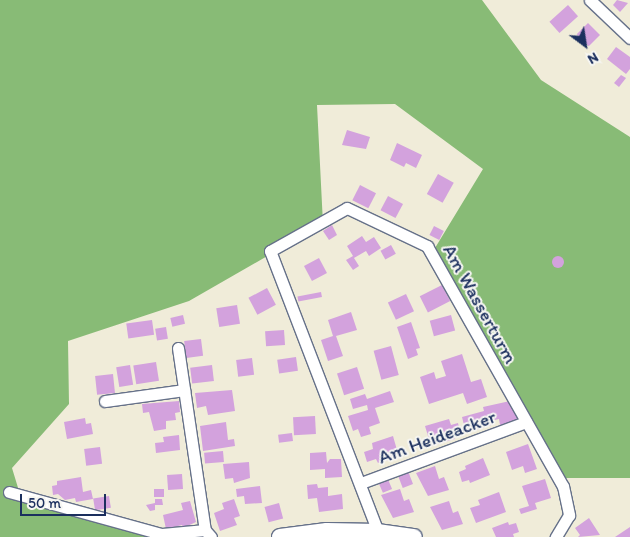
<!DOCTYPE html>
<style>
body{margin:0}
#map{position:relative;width:630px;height:537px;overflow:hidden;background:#f0ecd9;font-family:Itim,sans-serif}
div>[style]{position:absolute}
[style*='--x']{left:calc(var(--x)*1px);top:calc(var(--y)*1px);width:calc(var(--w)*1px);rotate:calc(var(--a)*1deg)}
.forest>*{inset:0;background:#88bb76}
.building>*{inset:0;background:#d3a2dd;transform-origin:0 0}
.round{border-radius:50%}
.roads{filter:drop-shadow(1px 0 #667189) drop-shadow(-1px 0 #667189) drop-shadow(0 1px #667189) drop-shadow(0 -1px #667189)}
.street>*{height:11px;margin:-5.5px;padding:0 5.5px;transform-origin:5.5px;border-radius:5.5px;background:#fff}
.secondary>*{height:16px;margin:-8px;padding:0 8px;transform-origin:8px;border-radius:8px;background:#fff}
span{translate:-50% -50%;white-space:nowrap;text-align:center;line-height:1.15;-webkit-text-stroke:4px #f6f6f2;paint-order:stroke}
.street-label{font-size:19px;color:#1b2f5e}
.north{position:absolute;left:560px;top:20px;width:50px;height:50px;-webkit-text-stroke:4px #f6f6f2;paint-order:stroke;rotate:149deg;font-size:14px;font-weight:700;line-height:20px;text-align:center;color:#1b2f5e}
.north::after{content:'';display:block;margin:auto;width:18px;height:22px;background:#1b2f5e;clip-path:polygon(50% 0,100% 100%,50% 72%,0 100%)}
.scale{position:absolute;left:20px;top:494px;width:86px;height:22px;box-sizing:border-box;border:2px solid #1b2f5e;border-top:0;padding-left:6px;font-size:15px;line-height:18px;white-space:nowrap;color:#1b2f5e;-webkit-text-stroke:4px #f6f6f2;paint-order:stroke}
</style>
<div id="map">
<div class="forest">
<i style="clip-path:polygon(0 0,482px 0,541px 80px,630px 137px,630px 478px,561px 478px,435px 248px,483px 169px,395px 104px,317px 105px,323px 224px,189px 301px,68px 341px,69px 404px,12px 468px,19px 491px,159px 537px,0 537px)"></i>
</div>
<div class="building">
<i style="clip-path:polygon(617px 0,628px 3px,620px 12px,613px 5px)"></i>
<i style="left:568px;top:5px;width:15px;height:25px;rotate:48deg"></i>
<i style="left:588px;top:23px;width:17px;height:16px;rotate:45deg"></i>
<i style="clip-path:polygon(616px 47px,630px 57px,630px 69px,626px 74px,607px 59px)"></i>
<i style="clip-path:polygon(621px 75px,626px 78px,619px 87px,614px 83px)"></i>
<i style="clip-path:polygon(347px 130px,370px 137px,366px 149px,342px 145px)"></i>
<i style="clip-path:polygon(397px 143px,422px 155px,416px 168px,406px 163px,404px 167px,390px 160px)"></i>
<i style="left:438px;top:174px;width:18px;height:23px;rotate:29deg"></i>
<i style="left:360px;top:185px;width:18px;height:17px;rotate:27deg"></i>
<i style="left:388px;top:196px;width:17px;height:16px;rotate:28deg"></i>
<i style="clip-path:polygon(332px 225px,337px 235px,329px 240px,323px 231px)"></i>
<i style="left:434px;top:226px;width:11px;height:10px;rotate:27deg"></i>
<i style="clip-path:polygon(362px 236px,366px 242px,374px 237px,381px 248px,369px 256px,366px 251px,354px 258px,359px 266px,353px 270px,346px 260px,353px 256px,347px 246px)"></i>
<i style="left:391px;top:245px;width:10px;height:12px;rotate:61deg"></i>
<i class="round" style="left:552px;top:256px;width:12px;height:12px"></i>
<i style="left:319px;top:258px;width:17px;height:17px;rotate:62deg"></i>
<i style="left:442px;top:285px;width:18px;height:25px;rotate:63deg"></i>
<i style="left:267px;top:288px;width:19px;height:21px;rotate:62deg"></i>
<i style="left:321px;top:292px;width:5px;height:24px;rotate:79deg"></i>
<i style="left:406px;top:294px;width:19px;height:20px;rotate:65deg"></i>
<i style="left:237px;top:305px;width:19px;height:21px;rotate:81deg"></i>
<i style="clip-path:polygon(351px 312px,357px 330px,336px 336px,343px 356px,328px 361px,321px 340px,333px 336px,328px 320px)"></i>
<i style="left:183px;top:315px;width:9px;height:13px;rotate:77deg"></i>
<i style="left:451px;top:315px;width:16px;height:22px;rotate:75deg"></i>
<i style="left:152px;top:320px;width:15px;height:26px;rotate:82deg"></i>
<i style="clip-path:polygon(411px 322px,420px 348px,416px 349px,418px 355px,408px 359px,397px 327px)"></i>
<i style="left:166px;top:327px;width:12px;height:11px;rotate:81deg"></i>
<i style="left:284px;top:330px;width:15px;height:19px;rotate:86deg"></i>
<i style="left:201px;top:339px;width:17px;height:17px;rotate:83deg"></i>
<i style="left:391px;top:346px;width:30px;height:18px;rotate:75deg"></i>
<i style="clip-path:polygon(462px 354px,471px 382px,481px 379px,487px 397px,467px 404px,463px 393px,429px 404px,420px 377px,434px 372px,436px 379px,446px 376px,441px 361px)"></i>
<i style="left:296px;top:357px;width:14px;height:19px;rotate:82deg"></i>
<i style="left:252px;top:358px;width:17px;height:16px;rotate:83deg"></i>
<i style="left:156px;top:362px;width:19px;height:23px;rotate:81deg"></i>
<i style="left:130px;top:365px;width:20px;height:14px;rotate:81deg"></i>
<i style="left:212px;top:365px;width:16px;height:22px;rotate:83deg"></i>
<i style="left:357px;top:367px;width:23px;height:21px;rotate:72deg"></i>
<i style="left:113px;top:374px;width:19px;height:18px;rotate:84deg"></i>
<i style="clip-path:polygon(232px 390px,235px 411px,208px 415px,206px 406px,197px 408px,195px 393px)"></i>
<i style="clip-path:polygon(390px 391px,394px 402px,375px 408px,380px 423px,369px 427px,371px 434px,361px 437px,358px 429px,353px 431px,348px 416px,368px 410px,367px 405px,353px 409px,350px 399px,365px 394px,367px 399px)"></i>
<i style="clip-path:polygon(514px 400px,520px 419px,500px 425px,499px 419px,490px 421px,491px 425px,466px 433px,462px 417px,484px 411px,483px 407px)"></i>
<i style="clip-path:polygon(179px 401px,180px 412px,175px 413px,176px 420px,166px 421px,166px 429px,154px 431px,149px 412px,143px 413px,142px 404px)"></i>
<i style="left:315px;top:416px;width:18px;height:22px;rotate:87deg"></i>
<i style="clip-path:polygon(85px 418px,86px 424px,91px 423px,93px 434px,67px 439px,64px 422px)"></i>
<i style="clip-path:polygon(449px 419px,451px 425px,458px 423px,460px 432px,453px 434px,455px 439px,431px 446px,425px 426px)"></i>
<i style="clip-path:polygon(226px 422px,228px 440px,234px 439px,235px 446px,203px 451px,200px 426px)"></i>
<i style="left:292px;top:433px;width:8px;height:14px;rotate:83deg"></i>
<i style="clip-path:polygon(179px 435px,180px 450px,156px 453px,155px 443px,164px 442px,163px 437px)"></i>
<i style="clip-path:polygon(393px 436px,399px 457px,378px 463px,376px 459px,367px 462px,364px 452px,373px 449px,372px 443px)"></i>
<i style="clip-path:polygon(528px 444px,537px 469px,525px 473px,523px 466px,512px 470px,506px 452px)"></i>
<i style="left:100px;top:447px;width:17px;height:16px;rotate:83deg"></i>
<i style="left:223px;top:451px;width:11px;height:19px;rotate:85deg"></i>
<i style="clip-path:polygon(326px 452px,327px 463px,330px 459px,341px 459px,342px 477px,325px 478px,325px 469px,310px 470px,310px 453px)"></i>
<i style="clip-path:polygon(483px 458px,490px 475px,470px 483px,469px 480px,462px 482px,459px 472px,466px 469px,465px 466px)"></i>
<i style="clip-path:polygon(249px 462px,250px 478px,234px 483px,233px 478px,225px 479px,223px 464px)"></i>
<i style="clip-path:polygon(435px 466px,439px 479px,444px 477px,449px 490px,428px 496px,416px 473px)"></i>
<i style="left:408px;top:471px;width:14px;height:11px;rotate:69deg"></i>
<i style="left:182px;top:474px;width:15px;height:15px;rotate:86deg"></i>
<i style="clip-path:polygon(81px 477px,83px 492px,91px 490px,93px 499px,76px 502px,75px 498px,65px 500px,58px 494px,53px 495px,52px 486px,57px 485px,57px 481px)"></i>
<i style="left:387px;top:477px;width:13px;height:10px;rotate:67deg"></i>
<i style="clip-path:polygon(545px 479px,551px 498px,535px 503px,537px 509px,521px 514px,519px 509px,529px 506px,522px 486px)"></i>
<i style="clip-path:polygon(317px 484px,318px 488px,328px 487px,328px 496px,342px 494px,343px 509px,319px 512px,317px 498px,308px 499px,307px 485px)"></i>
<i style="clip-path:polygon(260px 486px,262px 503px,245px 504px,244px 496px,237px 497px,236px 489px)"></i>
<i style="left:154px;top:489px;width:10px;height:8px"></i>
<i style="clip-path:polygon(400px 489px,404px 501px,409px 499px,414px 512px,393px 518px,381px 495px)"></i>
<i style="clip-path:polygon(499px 492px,506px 512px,476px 523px,470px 508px,480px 505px,478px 500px)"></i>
<i style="left:109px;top:496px;width:12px;height:16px;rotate:81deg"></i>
<i style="clip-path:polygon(155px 499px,162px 499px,163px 505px,155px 505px,155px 510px,150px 511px,146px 505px,155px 503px)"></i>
<i style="clip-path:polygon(234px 499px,240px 516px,234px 518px,237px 525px,220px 531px,214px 513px,224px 509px,222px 503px)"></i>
<i style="clip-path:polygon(190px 501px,196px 522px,183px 528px,182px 525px,166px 529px,163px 515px,183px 510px,181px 503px)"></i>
<i style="clip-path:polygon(449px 501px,453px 513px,458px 511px,463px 524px,442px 530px,430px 507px)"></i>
<i style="left:279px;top:503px;width:16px;height:15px;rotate:75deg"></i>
<i style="clip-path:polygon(589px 518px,600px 535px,578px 537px,580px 535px,575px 528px)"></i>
<i style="clip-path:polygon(508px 522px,509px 525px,516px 523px,519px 532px,513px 534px,514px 537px,496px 537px,492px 528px)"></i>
<i style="clip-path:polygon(630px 527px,630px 537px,615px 537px)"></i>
</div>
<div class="roads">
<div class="street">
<i style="--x:590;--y:0;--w:55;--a:43.5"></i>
<i style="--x:178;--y:348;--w:184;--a:81.6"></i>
<i style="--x:205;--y:530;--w:9;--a:49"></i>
<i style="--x:105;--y:401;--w:80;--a:-7.9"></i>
<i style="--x:361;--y:483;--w:176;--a:-20.3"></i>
<i style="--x:9;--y:492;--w:159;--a:15.4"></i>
<i style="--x:162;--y:534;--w:43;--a:-5.3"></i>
<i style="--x:378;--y:532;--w:301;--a:-111"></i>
<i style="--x:270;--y:251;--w:88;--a:-29.2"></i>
<i style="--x:347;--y:208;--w:89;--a:25.4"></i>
<i style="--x:427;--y:246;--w:276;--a:60.5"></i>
<i style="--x:563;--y:486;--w:30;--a:78"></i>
<i style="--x:569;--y:515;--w:26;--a:121"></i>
</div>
<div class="secondary">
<i style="--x:280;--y:537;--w:47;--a:-7.3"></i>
<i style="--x:327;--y:531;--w:51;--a:1.1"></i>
<i style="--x:378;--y:532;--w:36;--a:8"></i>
</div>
</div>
<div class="street-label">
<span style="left:480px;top:304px;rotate:61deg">Am Wasserturm</span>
<span style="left:437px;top:437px;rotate:-20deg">Am Heideacker</span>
</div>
<div class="north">N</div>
<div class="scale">50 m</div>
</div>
